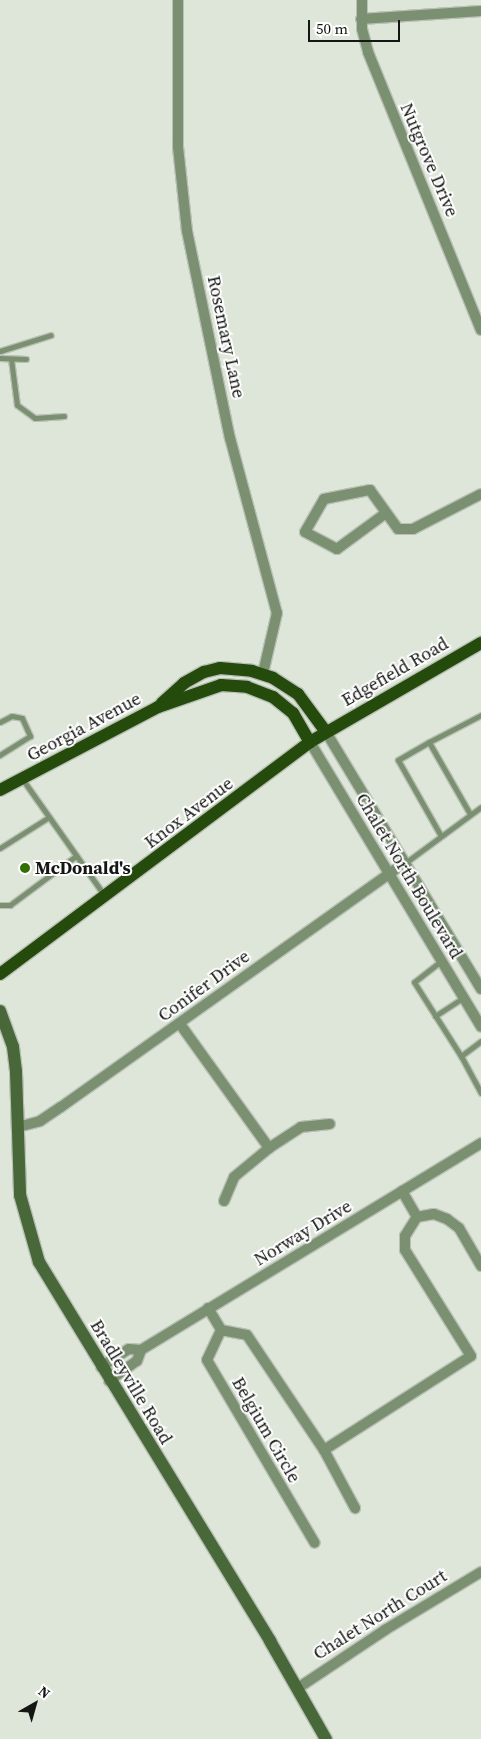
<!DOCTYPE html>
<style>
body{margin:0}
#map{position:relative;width:481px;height:1739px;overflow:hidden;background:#dee6da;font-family:"Source Serif 4",serif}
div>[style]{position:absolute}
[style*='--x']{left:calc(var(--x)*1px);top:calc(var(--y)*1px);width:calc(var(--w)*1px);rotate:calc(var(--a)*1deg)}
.roads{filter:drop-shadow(1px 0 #b9c1b6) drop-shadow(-1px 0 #b9c1b6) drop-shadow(0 1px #b9c1b6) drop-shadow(0 -1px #b9c1b6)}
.lane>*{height:5px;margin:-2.5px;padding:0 2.5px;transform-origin:2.5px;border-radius:2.5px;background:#7a9070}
.street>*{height:10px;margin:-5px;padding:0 5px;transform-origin:5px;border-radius:5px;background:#7a9070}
.secondary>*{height:12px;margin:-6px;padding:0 6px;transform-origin:6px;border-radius:6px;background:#496839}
.primary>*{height:12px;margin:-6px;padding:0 6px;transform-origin:6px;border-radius:6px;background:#254b0c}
.dots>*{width:14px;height:14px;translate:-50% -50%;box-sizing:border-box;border:2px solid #fff;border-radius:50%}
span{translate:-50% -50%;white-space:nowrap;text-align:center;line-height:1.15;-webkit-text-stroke:4px #fff;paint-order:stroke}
.street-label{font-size:18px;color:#131612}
.poi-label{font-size:18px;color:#131612;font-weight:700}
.left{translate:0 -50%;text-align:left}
.north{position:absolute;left:10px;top:1679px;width:50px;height:50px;-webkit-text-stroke:4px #fff;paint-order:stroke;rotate:38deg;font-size:14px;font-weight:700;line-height:20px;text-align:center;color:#131612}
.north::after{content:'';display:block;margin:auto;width:18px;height:22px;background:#131612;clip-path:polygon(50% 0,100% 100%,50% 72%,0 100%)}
.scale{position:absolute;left:308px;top:20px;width:92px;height:22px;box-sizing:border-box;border:2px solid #131612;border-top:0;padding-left:6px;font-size:15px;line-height:18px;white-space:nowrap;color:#131612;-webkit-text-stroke:4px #fff;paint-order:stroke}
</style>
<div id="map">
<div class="roads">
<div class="lane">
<i style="--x:0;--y:351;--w:53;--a:-17.4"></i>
<i style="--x:0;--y:358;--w:26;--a:2"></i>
<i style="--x:11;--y:359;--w:46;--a:82.6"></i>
<i style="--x:17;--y:405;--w:22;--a:36"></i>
<i style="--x:35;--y:418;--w:29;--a:-4"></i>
<i style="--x:0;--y:722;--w:13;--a:-27"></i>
<i style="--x:12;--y:716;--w:10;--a:11"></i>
<i style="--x:22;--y:718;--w:20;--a:66"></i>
<i style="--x:30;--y:736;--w:36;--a:148"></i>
<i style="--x:429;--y:742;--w:36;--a:150"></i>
<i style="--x:398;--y:760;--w:87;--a:60.5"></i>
<i style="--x:23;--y:780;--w:141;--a:54.8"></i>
<i style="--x:470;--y:814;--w:83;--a:-119.7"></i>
<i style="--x:429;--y:742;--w:59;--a:-27.4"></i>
<i style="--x:0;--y:848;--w:58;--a:-32.3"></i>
<i style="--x:405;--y:863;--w:94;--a:-36.4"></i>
<i style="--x:0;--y:905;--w:10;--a:0"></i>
<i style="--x:10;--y:905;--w:82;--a:-36.6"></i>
<i style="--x:441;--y:961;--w:34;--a:142"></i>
<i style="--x:414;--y:982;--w:88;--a:57.6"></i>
<i style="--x:461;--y:1056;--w:25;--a:-37"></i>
<i style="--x:435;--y:1016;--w:33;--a:-33"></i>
<i style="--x:461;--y:1056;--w:42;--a:61.6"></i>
</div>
<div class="street">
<i style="--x:178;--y:0;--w:147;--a:90"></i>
<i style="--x:178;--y:147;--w:84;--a:83.9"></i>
<i style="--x:187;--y:231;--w:211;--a:78.3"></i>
<i style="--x:230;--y:438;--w:181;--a:75"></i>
<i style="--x:277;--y:613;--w:62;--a:103.1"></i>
<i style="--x:362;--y:0;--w:29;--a:90"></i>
<i style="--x:362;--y:29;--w:24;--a:75"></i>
<i style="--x:368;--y:52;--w:300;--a:67.9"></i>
<i style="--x:361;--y:19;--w:120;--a:-3.8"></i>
<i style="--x:386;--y:513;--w:61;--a:143.7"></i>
<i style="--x:337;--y:549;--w:36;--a:-152"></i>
<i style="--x:305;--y:532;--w:38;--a:-60"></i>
<i style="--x:324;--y:499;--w:47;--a:-11.1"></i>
<i style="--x:370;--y:490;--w:48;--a:54.3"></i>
<i style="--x:398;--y:529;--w:15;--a:0"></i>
<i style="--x:413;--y:529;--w:76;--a:-27.2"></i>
<i style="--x:326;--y:732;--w:300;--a:58.9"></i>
<i style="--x:310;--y:742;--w:332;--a:59"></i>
<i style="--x:180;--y:1024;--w:153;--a:54.3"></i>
<i style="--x:18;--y:1127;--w:23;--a:-15"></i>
<i style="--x:40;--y:1121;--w:25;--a:-34"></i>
<i style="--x:61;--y:1107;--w:421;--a:-35.4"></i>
<i style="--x:224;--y:1201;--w:26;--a:-67"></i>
<i style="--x:234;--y:1177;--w:45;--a:-39.6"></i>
<i style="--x:269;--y:1148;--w:38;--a:-33"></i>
<i style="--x:301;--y:1127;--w:29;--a:-6"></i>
<i style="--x:417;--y:1217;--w:17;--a:-10"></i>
<i style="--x:434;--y:1214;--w:14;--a:21"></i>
<i style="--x:447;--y:1219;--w:15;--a:37"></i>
<i style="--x:459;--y:1228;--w:44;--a:59.9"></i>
<i style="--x:208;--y:1308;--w:26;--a:59"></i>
<i style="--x:221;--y:1330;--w:26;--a:11"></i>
<i style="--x:247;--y:1335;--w:138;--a:56.2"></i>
<i style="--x:324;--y:1450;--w:66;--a:61.9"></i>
<i style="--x:221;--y:1330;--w:33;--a:115"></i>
<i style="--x:207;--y:1360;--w:212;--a:59.5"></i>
<i style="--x:101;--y:1367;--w:33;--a:-33"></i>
<i style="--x:129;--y:1349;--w:12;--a:5"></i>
<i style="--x:109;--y:1381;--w:34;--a:-36"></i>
<i style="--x:137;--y:1361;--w:12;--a:-70"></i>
<i style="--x:141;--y:1350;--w:398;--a:-31.3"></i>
<i style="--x:324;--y:1450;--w:174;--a:-32.6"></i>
<i style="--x:471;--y:1356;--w:125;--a:-121.9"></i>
<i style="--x:405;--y:1250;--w:14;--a:-90"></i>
<i style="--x:405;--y:1236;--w:22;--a:-58"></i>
<i style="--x:417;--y:1217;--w:30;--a:-120"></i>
<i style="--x:298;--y:1688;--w:105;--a:-33.7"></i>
<i style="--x:385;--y:1630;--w:112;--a:-31.1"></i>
</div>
<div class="secondary">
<i style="--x:0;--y:1011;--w:38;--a:70"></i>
<i style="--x:13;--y:1047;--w:25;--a:83"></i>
<i style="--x:16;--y:1072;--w:123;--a:88.1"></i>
<i style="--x:20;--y:1195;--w:70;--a:74.2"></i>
<i style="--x:39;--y:1262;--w:444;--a:58.6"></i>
<i style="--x:270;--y:1641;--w:113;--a:60.3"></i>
</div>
<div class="primary">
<i style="--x:162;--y:703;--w:30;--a:-42"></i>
<i style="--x:184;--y:683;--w:23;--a:-29"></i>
<i style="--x:204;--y:672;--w:16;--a:-14"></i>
<i style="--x:220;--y:668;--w:32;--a:5"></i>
<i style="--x:252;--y:671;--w:22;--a:18"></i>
<i style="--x:273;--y:678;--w:30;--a:33"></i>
<i style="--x:298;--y:694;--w:47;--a:53.6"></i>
<i style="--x:0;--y:790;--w:178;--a:-27.7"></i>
<i style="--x:158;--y:707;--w:67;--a:-19.2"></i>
<i style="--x:221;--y:685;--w:26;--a:4"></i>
<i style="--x:247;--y:687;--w:28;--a:21"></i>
<i style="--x:273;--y:697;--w:26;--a:39"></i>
<i style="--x:293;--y:713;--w:34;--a:60"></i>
<i style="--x:0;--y:974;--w:387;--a:-36.8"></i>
<i style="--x:310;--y:742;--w:198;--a:-30.1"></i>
</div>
</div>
<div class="dots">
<i style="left:25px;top:868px;background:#336e00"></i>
</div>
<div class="street-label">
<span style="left:429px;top:160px;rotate:67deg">Nutgrove Drive</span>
<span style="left:226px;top:337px;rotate:78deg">Rosemary Lane</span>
<span style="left:395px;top:672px;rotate:-30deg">Edgefield Road</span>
<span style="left:84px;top:727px;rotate:-28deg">Georgia Avenue</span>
<span style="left:189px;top:813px;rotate:-37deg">Knox Avenue</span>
<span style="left:409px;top:876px;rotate:59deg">Chalet North Boulevard</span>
<span style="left:204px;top:986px;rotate:-36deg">Conifer Drive</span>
<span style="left:303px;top:1233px;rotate:-31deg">Norway Drive</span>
<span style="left:131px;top:1382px;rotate:59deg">Bradleyville Road</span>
<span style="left:266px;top:1430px;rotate:60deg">Belgium Circle</span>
<span style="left:380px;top:1615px;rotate:-32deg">Chalet North Court</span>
</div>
<div class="poi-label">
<span class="left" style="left:35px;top:868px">McDonald's</span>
</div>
<div class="north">N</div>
<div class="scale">50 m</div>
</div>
